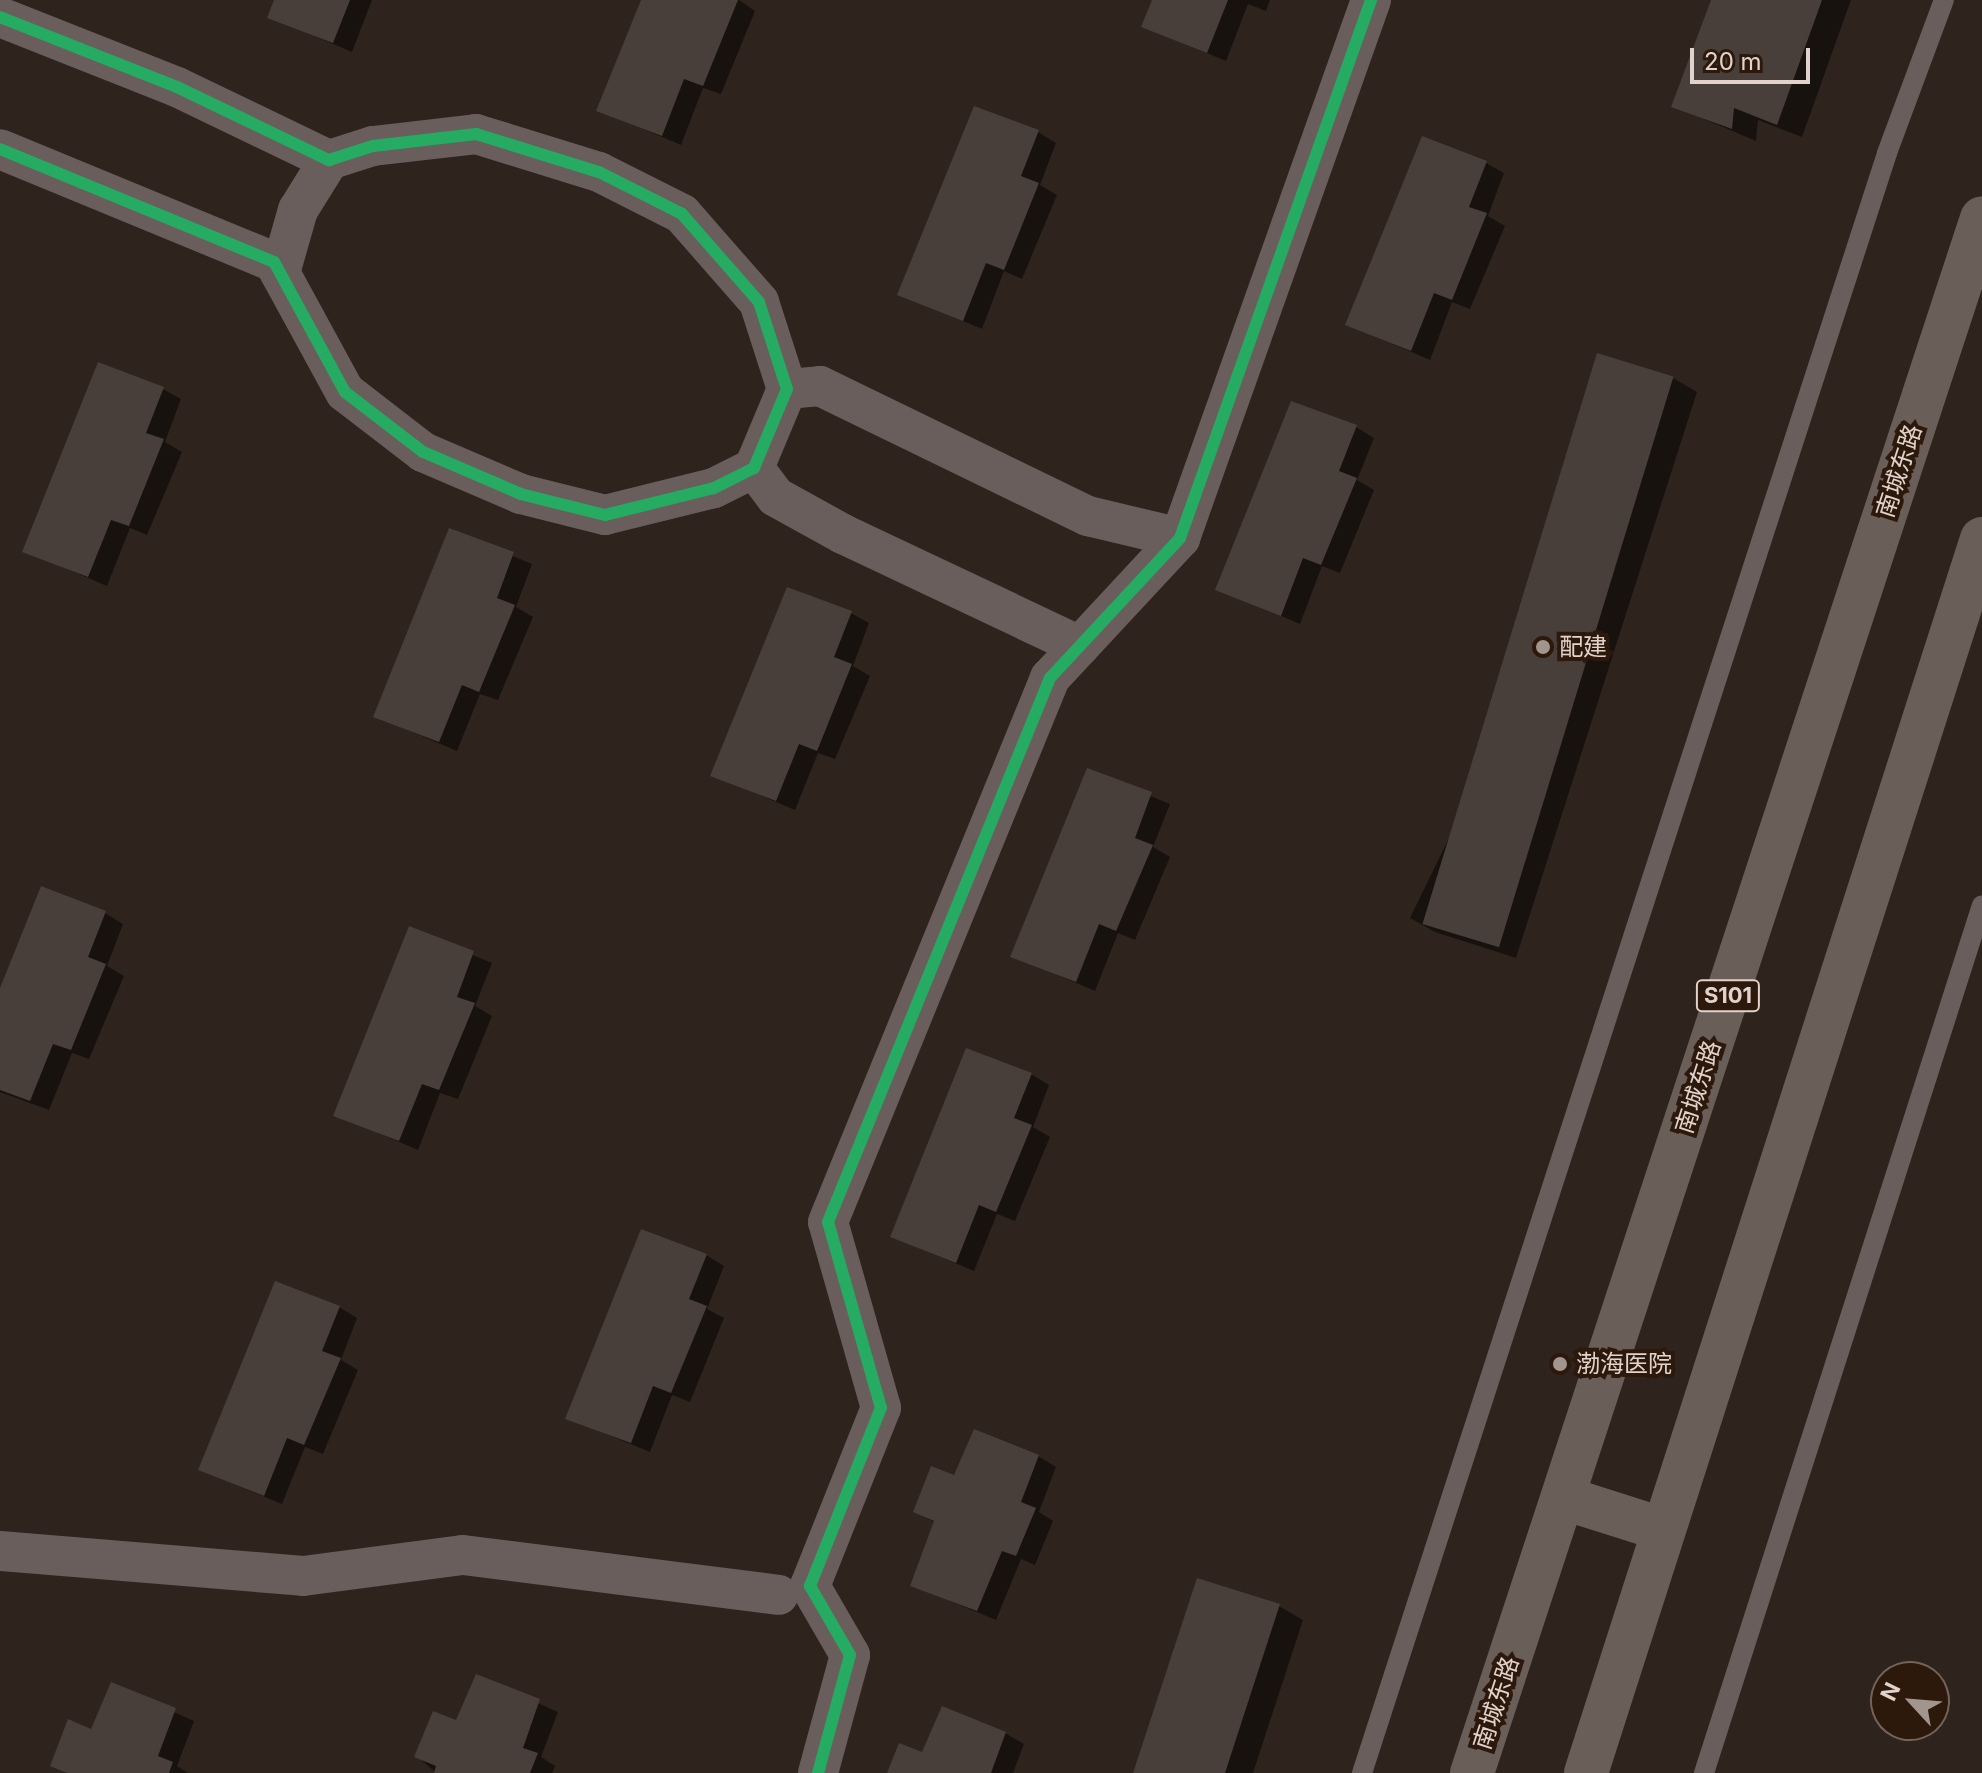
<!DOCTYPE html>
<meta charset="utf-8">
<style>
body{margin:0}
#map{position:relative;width:1982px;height:1773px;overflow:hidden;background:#2e231d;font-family:Inter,"Noto Sans SC",sans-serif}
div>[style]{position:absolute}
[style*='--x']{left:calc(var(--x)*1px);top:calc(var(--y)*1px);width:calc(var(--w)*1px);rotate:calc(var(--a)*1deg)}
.shadow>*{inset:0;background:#0007}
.building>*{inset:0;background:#493f3a;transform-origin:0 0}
.service>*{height:20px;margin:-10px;padding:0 10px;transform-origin:10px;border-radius:10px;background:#695e5b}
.minor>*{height:40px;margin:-20px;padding:0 20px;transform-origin:20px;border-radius:20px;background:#695e5b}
.primary>*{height:44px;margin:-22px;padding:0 22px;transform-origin:22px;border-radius:22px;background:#6a5e59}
.cycleway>*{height:12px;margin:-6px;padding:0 6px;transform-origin:6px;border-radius:6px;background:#26ab63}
.dots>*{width:22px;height:22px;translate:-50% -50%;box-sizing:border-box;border:4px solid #2c190c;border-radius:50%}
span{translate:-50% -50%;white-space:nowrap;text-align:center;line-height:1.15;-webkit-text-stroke:8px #2c190c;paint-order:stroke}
.shield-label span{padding:2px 6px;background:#2c190c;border:2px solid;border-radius:6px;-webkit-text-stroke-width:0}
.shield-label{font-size:22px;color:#e1d3cb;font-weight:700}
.street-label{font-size:24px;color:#e1d3cb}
.poi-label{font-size:24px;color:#e1d3cb}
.left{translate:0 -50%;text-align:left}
.north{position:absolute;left:1870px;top:1661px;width:80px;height:80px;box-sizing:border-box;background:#2c190c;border:2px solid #746358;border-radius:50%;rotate:296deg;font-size:22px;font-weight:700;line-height:32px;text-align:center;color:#e1d3cb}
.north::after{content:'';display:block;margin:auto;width:28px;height:36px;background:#a2958e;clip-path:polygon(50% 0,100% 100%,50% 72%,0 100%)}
.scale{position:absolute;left:1690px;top:48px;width:120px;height:36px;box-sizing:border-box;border:4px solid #e1d3cb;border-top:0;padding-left:10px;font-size:24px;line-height:28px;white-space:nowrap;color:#e1d3cb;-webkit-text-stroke:6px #2c190c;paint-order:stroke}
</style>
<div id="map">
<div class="shadow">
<i style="clip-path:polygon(277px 0,372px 0,352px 52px,270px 17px)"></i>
<i style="clip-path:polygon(643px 0,739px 0,755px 11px,721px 94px,703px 88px,681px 145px,598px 110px)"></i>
<i style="clip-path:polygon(1154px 0,1270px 0,1266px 11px,1248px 4px,1226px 61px,1144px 27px)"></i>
<i style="clip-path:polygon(1714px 0,1851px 0,1802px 137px,1758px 120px,1756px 141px,1673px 106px)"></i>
<i style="clip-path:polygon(1038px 132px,1056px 143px,1040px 185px,1057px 195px,1022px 279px,1004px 271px,982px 329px,899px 294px)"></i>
<i style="clip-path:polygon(1486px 163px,1504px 173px,1488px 216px,1505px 226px,1470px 309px,1452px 302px,1430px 360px,1348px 325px)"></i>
<i style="clip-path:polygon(1673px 378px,1697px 392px,1516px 958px,1435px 932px,1410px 918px)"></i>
<i style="clip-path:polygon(163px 389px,181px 399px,165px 442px,182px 452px,147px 535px,130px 528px,107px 586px,25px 551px)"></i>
<i style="clip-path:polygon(1356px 427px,1374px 438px,1357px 480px,1374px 490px,1340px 573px,1322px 566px,1300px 624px,1217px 589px)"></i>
<i style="clip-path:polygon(450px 530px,532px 564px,516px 607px,533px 617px,498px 700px,480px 694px,457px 751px,375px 716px)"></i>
<i style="clip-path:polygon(851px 613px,869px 623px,853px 666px,870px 676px,835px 759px,818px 753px,795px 810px,713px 775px)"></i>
<i style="clip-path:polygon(1088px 770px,1170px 804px,1153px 847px,1170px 857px,1135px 940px,1118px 933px,1095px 991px,1013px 956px)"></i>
<i style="clip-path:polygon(105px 913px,123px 924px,107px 966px,124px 976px,89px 1059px,72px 1053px,49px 1110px,0 1092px,0 993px)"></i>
<i style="clip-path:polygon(410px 929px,492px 963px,475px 1006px,492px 1016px,458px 1099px,440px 1093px,418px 1150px,336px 1115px)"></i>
<i style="clip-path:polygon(1031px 1074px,1049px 1085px,1033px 1127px,1050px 1137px,1015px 1221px,997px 1214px,974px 1271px,892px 1237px)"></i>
<i style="clip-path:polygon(706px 1255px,724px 1266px,707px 1309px,724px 1318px,690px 1402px,672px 1395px,650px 1452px,568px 1418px)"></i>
<i style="clip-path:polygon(339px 1307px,357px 1318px,341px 1360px,358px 1370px,323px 1454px,305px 1447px,282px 1504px,200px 1470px)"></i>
<i style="clip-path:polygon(1038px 1456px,1056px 1467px,1039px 1512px,1053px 1521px,1035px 1565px,1021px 1559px,996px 1620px,912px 1585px,936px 1523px,915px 1512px,955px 1478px)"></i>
<i style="clip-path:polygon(1279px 1606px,1303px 1620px,1253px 1773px,1135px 1773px)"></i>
<i style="clip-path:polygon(477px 1676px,558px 1712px,541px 1757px,555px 1766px,552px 1773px,436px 1773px,417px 1756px,457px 1723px)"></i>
<i style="clip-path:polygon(112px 1685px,194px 1721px,177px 1766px,188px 1773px,66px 1773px,53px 1765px,92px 1731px)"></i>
<i style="clip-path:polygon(1005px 1733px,1024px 1744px,1013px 1773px,889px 1773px)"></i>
</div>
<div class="building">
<i style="clip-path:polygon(274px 0,350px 0,333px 43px,267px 18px)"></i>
<i style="clip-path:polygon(641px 0,738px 0,703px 86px,684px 79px,662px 136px,596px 111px)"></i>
<i style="clip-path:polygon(1152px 0,1228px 0,1207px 53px,1141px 27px)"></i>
<i style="clip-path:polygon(1711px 0,1822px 0,1777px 125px,1734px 108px,1732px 129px,1671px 107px)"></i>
<i style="clip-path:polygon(974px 106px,1039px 130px,1021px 176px,1039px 183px,1004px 270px,986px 263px,963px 321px,897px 295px)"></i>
<i style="clip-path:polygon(1422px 136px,1487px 161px,1469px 207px,1487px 213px,1452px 300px,1434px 293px,1411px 351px,1345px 325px)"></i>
<i style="left:1597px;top:353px;width:80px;height:597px;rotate:17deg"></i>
<i style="clip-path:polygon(98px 362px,164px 387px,146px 433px,164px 439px,129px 526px,111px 520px,88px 577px,22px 552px)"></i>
<i style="clip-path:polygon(1291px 401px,1357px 425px,1339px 471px,1357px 478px,1321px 565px,1303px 558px,1281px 616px,1215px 590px)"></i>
<i style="clip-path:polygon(449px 528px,514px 552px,497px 598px,515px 605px,479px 692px,462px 685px,439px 742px,373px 717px)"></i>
<i style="clip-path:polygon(787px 587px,852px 611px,834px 657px,852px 664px,817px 751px,799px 744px,776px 801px,710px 776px)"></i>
<i style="clip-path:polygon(1087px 768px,1152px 792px,1135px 838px,1153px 845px,1116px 931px,1099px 924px,1076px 982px,1010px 957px)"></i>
<i style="clip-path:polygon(41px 886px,106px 911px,88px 957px,106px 964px,71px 1050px,53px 1044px,30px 1101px,0 1090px,0 988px)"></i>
<i style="clip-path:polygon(409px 926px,474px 951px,457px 997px,475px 1003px,439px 1090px,422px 1084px,399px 1141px,333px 1116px)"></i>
<i style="clip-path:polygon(966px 1048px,1032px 1073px,1014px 1118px,1032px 1125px,996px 1212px,979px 1205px,956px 1263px,890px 1237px)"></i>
<i style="clip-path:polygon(641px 1229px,707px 1254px,689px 1299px,707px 1306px,671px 1393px,653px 1386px,631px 1443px,565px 1419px)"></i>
<i style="clip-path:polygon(275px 1281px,340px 1306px,322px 1351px,341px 1358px,304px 1445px,287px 1438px,264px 1496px,198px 1470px)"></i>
<i style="clip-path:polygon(974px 1429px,1039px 1455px,1021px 1502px,1036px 1508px,1016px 1556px,1002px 1551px,977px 1611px,910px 1586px,934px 1521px,913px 1512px,931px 1466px,954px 1475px)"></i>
<i style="clip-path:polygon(1197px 1578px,1280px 1604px,1225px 1773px,1133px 1773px)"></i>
<i style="clip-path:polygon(476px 1674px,540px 1699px,523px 1748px,538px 1753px,530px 1773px,434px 1773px,436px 1766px,414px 1757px,433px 1711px,456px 1720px)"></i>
<i style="clip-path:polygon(111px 1682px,176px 1708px,158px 1756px,173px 1762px,169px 1773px,67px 1773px,50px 1766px,68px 1719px,91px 1729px)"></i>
<i style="clip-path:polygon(942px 1706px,1006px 1732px,991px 1773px,887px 1773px,899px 1743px,922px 1752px)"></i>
</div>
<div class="service">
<i style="--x:1362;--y:1773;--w:1703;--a:-72.04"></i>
<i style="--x:1887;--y:153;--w:163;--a:-69.6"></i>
<i style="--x:1704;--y:1773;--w:911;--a:-72.24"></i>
</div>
<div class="minor">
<i style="--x:0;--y:17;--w:190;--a:21.6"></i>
<i style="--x:177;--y:87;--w:169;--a:25.7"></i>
<i style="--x:329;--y:160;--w:46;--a:-17.7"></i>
<i style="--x:373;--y:146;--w:104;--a:-6.6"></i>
<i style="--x:476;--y:134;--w:129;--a:17.2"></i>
<i style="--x:599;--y:172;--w:93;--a:26.8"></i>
<i style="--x:682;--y:214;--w:117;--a:48.8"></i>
<i style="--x:759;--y:302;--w:91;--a:72.2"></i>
<i style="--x:787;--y:389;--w:86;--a:112.7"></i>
<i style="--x:754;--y:468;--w:45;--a:153.4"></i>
<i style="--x:714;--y:488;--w:112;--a:166.1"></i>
<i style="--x:605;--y:515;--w:87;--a:-166"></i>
<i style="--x:521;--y:494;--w:107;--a:-156.8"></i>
<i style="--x:423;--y:452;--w:98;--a:-142.4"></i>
<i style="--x:345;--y:392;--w:148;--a:-118.6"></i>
<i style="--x:274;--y:262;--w:296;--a:-157.6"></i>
<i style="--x:280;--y:273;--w:66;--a:-74.1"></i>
<i style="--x:298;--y:210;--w:59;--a:-58.2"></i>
<i style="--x:787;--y:389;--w:33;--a:-5"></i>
<i style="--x:820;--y:386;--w:298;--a:25.9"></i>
<i style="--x:1088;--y:516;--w:95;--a:13.4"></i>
<i style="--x:754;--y:468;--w:36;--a:53"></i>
<i style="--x:776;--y:497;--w:77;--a:28.9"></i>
<i style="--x:843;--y:534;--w:262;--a:25.3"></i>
<i style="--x:0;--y:1551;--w:304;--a:4.7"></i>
<i style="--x:303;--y:1576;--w:161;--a:-7.5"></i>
<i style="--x:463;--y:1555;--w:318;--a:7.2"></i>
<i style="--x:818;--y:1773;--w:122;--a:-74.8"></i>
<i style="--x:850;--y:1655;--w:80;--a:-120.1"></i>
<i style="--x:810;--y:1586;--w:192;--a:-68.3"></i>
<i style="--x:881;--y:1408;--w:193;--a:-105.9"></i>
<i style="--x:828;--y:1222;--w:588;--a:-67.8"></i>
<i style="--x:1050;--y:678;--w:191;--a:-47.1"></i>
<i style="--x:1180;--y:538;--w:571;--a:-70.45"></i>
</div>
<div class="primary">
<i style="--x:1564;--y:1498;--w:103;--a:17.6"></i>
<i style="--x:1472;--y:1773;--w:1636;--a:-71.84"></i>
<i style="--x:1586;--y:1773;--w:1296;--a:-72.21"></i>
</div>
<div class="cycleway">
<i style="--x:0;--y:17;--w:190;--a:21.6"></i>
<i style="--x:177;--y:87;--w:169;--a:25.7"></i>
<i style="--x:329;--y:160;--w:46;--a:-17.7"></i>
<i style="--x:373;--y:146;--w:104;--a:-6.6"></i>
<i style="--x:476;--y:134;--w:129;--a:17.2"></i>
<i style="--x:599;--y:172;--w:93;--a:26.8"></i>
<i style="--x:682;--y:214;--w:117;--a:48.8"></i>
<i style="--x:759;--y:302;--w:91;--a:72.2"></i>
<i style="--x:787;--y:389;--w:86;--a:112.7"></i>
<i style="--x:754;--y:468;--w:45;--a:153.4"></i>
<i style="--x:714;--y:488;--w:112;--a:166.1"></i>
<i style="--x:605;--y:515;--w:87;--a:-166"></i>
<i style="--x:521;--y:494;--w:107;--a:-156.8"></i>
<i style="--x:423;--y:452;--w:98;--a:-142.4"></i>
<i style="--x:345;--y:392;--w:148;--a:-118.6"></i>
<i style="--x:274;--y:262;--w:296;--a:-157.6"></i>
<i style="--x:818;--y:1773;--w:122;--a:-74.8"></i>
<i style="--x:850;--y:1655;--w:80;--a:-120.1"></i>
<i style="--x:810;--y:1586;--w:192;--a:-68.3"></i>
<i style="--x:881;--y:1408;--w:193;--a:-105.9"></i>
<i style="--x:828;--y:1222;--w:588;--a:-67.8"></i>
<i style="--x:1050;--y:678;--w:191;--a:-47.1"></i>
<i style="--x:1180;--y:538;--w:571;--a:-70.45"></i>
</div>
<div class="dots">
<i style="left:1543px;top:647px;background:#a2958e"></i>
<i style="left:1560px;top:1364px;background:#a2958e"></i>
</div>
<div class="shield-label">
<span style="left:1728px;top:996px">S101</span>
</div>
<div class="street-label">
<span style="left:1899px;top:471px;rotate:-72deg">南城东路</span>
<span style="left:1698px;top:1087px;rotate:-72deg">南城东路</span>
<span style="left:1496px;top:1703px;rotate:-72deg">南城东路</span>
</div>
<div class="poi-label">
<span class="left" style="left:1559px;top:647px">配建</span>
<span class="left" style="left:1576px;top:1364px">渤海医院</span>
</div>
<div class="north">N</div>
<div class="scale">20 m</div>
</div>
